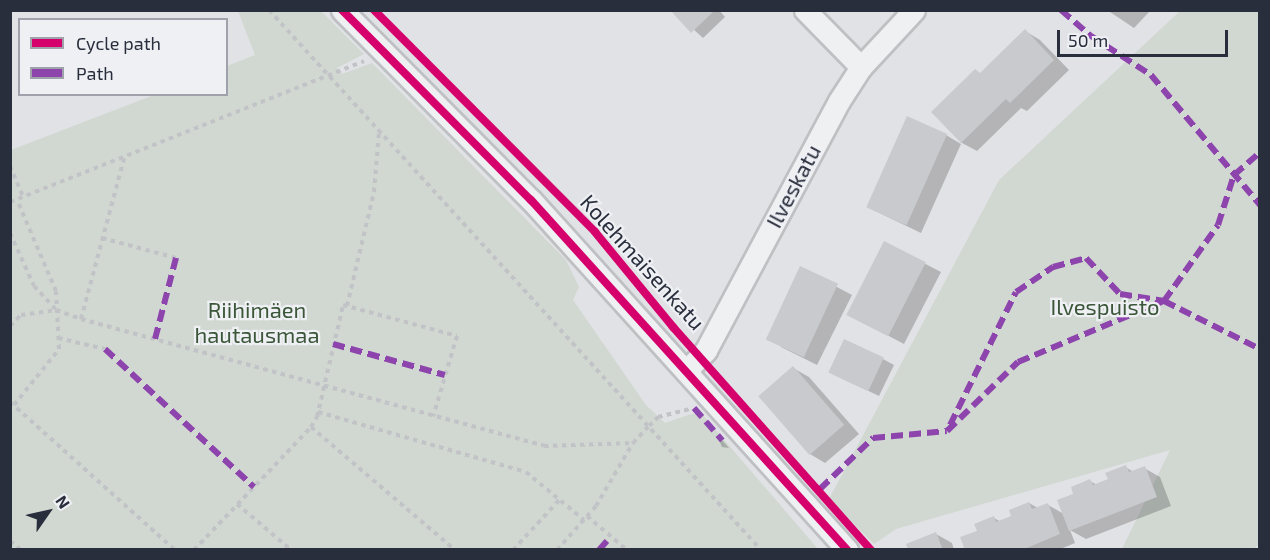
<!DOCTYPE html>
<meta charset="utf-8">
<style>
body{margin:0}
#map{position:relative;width:1270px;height:560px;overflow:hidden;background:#e1e2e5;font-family:"Exo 2",sans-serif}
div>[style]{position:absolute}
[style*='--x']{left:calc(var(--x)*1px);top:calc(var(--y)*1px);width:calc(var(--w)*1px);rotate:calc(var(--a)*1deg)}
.green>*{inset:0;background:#d0d8d1}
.shadow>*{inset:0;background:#0003}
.building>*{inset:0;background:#c9cacd;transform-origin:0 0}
.path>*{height:4px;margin-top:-2px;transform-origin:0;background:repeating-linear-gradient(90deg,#c2c3c7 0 4.5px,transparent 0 9px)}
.roads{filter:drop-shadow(2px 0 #bfc0c3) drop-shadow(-2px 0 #bfc0c3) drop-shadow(0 2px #bfc0c3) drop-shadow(0 -2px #bfc0c3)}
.street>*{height:21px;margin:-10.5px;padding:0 10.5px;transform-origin:10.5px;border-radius:10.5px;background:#eff0f2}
.quiet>*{height:6px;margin-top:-3px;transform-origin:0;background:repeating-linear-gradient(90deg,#8e44ad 0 12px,transparent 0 18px)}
.cycleway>*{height:8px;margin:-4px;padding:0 4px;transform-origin:4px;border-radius:4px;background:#d6006c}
span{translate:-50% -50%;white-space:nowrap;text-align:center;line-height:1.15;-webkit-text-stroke:4.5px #eef0f4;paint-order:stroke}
.street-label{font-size:22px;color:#292e3c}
.park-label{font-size:22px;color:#3b5638}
.frame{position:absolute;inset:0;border:12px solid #292e3c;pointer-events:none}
.legend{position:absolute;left:18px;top:18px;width:210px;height:78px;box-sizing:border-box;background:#eef0f4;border:2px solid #9fa2aa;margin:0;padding:8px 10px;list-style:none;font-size:18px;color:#292e3c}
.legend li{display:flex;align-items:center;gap:12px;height:30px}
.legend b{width:30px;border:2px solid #9fa2aa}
.north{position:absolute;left:18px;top:482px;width:60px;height:60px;-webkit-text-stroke:4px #eef0f4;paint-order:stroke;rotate:56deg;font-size:16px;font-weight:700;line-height:24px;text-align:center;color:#292e3c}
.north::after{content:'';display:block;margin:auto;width:21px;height:27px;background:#292e3c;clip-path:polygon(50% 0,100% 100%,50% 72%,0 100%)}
.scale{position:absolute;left:1057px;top:30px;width:171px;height:27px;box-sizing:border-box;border:3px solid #292e3c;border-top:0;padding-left:8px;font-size:18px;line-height:21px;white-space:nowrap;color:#292e3c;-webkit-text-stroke:4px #eef0f4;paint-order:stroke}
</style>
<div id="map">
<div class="green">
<i style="clip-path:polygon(238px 11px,321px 11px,364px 54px,337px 68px,342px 74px,372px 63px,566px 260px,579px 287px,573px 300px,646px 405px,665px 423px,691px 414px,702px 414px,818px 549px,11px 549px,11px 150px,154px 95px,226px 94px,227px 66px,255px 55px)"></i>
<i style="clip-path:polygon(1180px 11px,1259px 11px,1260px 543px,1254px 549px,1122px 549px,1170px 450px,896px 529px,874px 544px,829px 499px,999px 180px)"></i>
</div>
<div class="shadow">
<i style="clip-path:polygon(672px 10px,719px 10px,725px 17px,703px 38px)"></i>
<i style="clip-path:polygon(1107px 10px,1151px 10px,1134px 28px)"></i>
<i style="clip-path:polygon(1025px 31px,1040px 40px,1069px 70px,1027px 111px,1021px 108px,977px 151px,962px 143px,933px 112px,981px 74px)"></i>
<i style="clip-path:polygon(946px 135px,961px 144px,921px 233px,867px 207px)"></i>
<i style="clip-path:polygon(885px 243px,941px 272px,904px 344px,864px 323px)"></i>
<i style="clip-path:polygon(801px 268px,852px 295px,817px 365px,781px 347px)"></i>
<i style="clip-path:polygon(883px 359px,894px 365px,879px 396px,841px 378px)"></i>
<i style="clip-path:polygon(793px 368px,809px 377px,859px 434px,825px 463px,810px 454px)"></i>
<i style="clip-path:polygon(718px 438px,723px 441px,729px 448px,722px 447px)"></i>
<i style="clip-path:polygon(1125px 467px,1134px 472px,1144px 468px,1160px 477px,1171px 506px,1086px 539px,1070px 530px,1075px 543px,1058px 550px,967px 550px,994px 518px,1001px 522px,1013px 517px,1029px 503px,1038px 508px,1048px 505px,1064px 514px,1075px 495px,1090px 481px,1097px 485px,1110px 480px)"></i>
<i style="clip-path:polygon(936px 534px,952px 543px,954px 550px,909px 550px)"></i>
</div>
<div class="building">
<i style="clip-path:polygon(670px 10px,715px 10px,691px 33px)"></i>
<i style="clip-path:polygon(1025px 29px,1054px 60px,1010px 103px,1006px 99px,961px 143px,931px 112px,975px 69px,980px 73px)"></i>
<i style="left:907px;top:116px;width:44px;height:100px;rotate:24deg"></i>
<i style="left:884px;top:241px;width:47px;height:83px;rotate:27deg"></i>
<i style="left:800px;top:266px;width:42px;height:81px;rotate:25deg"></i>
<i style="left:844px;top:339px;width:44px;height:37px;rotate:25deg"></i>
<i style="left:793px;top:366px;width:78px;height:46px;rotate:49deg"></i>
<i style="clip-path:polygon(1126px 465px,1129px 472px,1145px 466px,1157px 497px,1069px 531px,1057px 500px,1073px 494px,1071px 487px,1090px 479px,1093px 485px,1108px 479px,1105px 473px)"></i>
<i style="clip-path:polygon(1029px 502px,1032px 509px,1048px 503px,1060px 534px,1022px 550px,965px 550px,960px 537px,977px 531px,974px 524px,994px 516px,996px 522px,1011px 516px,1009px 510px)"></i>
<i style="clip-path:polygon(936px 532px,943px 550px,908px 550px,906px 544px)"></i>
</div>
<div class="path">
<i style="--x:269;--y:10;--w:731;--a:47.66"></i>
<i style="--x:10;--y:166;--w:34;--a:67"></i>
<i style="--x:10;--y:202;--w:381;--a:-21.7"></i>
<i style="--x:10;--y:233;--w:58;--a:65.6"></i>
<i style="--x:34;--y:286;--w:33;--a:47"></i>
<i style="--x:56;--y:310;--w:27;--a:20"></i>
<i style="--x:81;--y:319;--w:480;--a:15.3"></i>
<i style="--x:544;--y:446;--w:89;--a:-1.9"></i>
<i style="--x:102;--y:238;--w:77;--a:15.1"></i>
<i style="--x:347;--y:306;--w:117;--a:-76.7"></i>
<i style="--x:374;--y:192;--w:59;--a:-85.2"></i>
<i style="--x:81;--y:319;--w:167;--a:-75"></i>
<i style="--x:10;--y:326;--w:16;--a:-45"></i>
<i style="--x:21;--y:315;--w:34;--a:-8"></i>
<i style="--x:58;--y:338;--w:48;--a:13.2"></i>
<i style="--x:10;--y:402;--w:222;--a:41.9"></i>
<i style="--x:14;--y:405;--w:72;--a:-51.2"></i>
<i style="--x:59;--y:349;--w:58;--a:-93"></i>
<i style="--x:56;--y:291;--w:99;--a:-113.2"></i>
<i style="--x:318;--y:412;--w:216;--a:16.1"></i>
<i style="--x:526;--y:472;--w:75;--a:39.6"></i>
<i style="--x:311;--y:427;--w:189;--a:40.5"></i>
<i style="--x:237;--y:504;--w:71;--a:40.4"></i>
<i style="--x:587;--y:516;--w:52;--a:40.4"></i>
<i style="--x:10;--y:541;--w:14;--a:39"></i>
<i style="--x:194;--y:550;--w:170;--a:-46.4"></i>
<i style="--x:311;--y:427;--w:12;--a:-59"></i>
<i style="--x:317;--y:417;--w:115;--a:-76.9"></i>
<i style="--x:343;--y:305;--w:118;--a:15.2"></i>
<i style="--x:457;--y:336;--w:84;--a:106.5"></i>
<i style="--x:513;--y:550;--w:69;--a:-47.3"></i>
<i style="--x:557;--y:550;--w:59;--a:-48.4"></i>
<i style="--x:596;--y:506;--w:73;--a:-59.6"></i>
<i style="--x:633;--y:443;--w:23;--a:-47"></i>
<i style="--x:649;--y:426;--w:13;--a:-45"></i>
<i style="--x:658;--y:417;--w:33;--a:-14"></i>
</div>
<div class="roads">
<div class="street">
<i style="--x:342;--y:10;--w:268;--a:45.2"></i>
<i style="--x:531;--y:200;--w:472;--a:47.9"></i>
<i style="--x:805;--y:10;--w:80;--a:45.5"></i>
<i style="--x:686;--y:371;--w:29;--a:-46"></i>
<i style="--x:706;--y:350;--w:282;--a:-61.9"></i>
<i style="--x:839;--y:101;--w:40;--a:-57.1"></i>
<i style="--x:861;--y:67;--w:78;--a:-47.1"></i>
</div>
</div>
<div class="quiet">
<i style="--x:1061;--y:10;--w:40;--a:41"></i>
<i style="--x:1091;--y:36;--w:72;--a:33"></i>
<i style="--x:1151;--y:75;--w:170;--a:50"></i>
<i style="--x:155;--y:339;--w:84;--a:-75.5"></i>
<i style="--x:333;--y:344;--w:116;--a:15.5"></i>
<i style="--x:105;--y:349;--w:203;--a:42.8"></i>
<i style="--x:694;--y:408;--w:43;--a:48.8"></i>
<i style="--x:950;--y:425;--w:148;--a:-63.6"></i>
<i style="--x:1016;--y:292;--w:45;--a:-34"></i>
<i style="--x:1053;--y:267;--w:34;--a:-15"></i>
<i style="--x:1086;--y:258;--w:50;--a:46.6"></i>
<i style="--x:1120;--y:294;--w:45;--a:9"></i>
<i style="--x:1164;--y:301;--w:93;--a:-54.6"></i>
<i style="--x:1218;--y:225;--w:52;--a:-72.3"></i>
<i style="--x:1234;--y:175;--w:35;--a:-41"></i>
<i style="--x:820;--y:489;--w:74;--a:-43.9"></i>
<i style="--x:873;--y:438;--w:74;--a:-5.4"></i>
<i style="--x:947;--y:431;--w:99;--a:-44.2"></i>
<i style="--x:1018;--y:362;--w:158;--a:-22.7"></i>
<i style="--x:1164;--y:301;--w:107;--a:26.6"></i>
<i style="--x:599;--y:550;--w:18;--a:-49"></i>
</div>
<div class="cycleway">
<i style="--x:342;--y:10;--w:268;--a:45.2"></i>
<i style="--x:531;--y:200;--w:472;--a:47.9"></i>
<i style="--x:374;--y:10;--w:313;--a:45.1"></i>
<i style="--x:595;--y:232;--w:123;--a:50.6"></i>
<i style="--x:673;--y:327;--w:298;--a:48.4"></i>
</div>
<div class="street-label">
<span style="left:793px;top:186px;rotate:-62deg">Ilveskatu</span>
<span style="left:643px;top:262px;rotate:48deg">Kolehmaisenkatu</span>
</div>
<div class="park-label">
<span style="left:1105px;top:307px">Ilvespuisto</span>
<span style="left:257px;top:322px">Riihimäen<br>hautausmaa</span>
</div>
<div class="frame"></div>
<ul class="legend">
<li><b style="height:8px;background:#d6006c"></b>Cycle path</li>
<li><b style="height:8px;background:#8e44ad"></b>Path</li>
</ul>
<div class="north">N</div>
<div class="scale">50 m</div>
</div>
